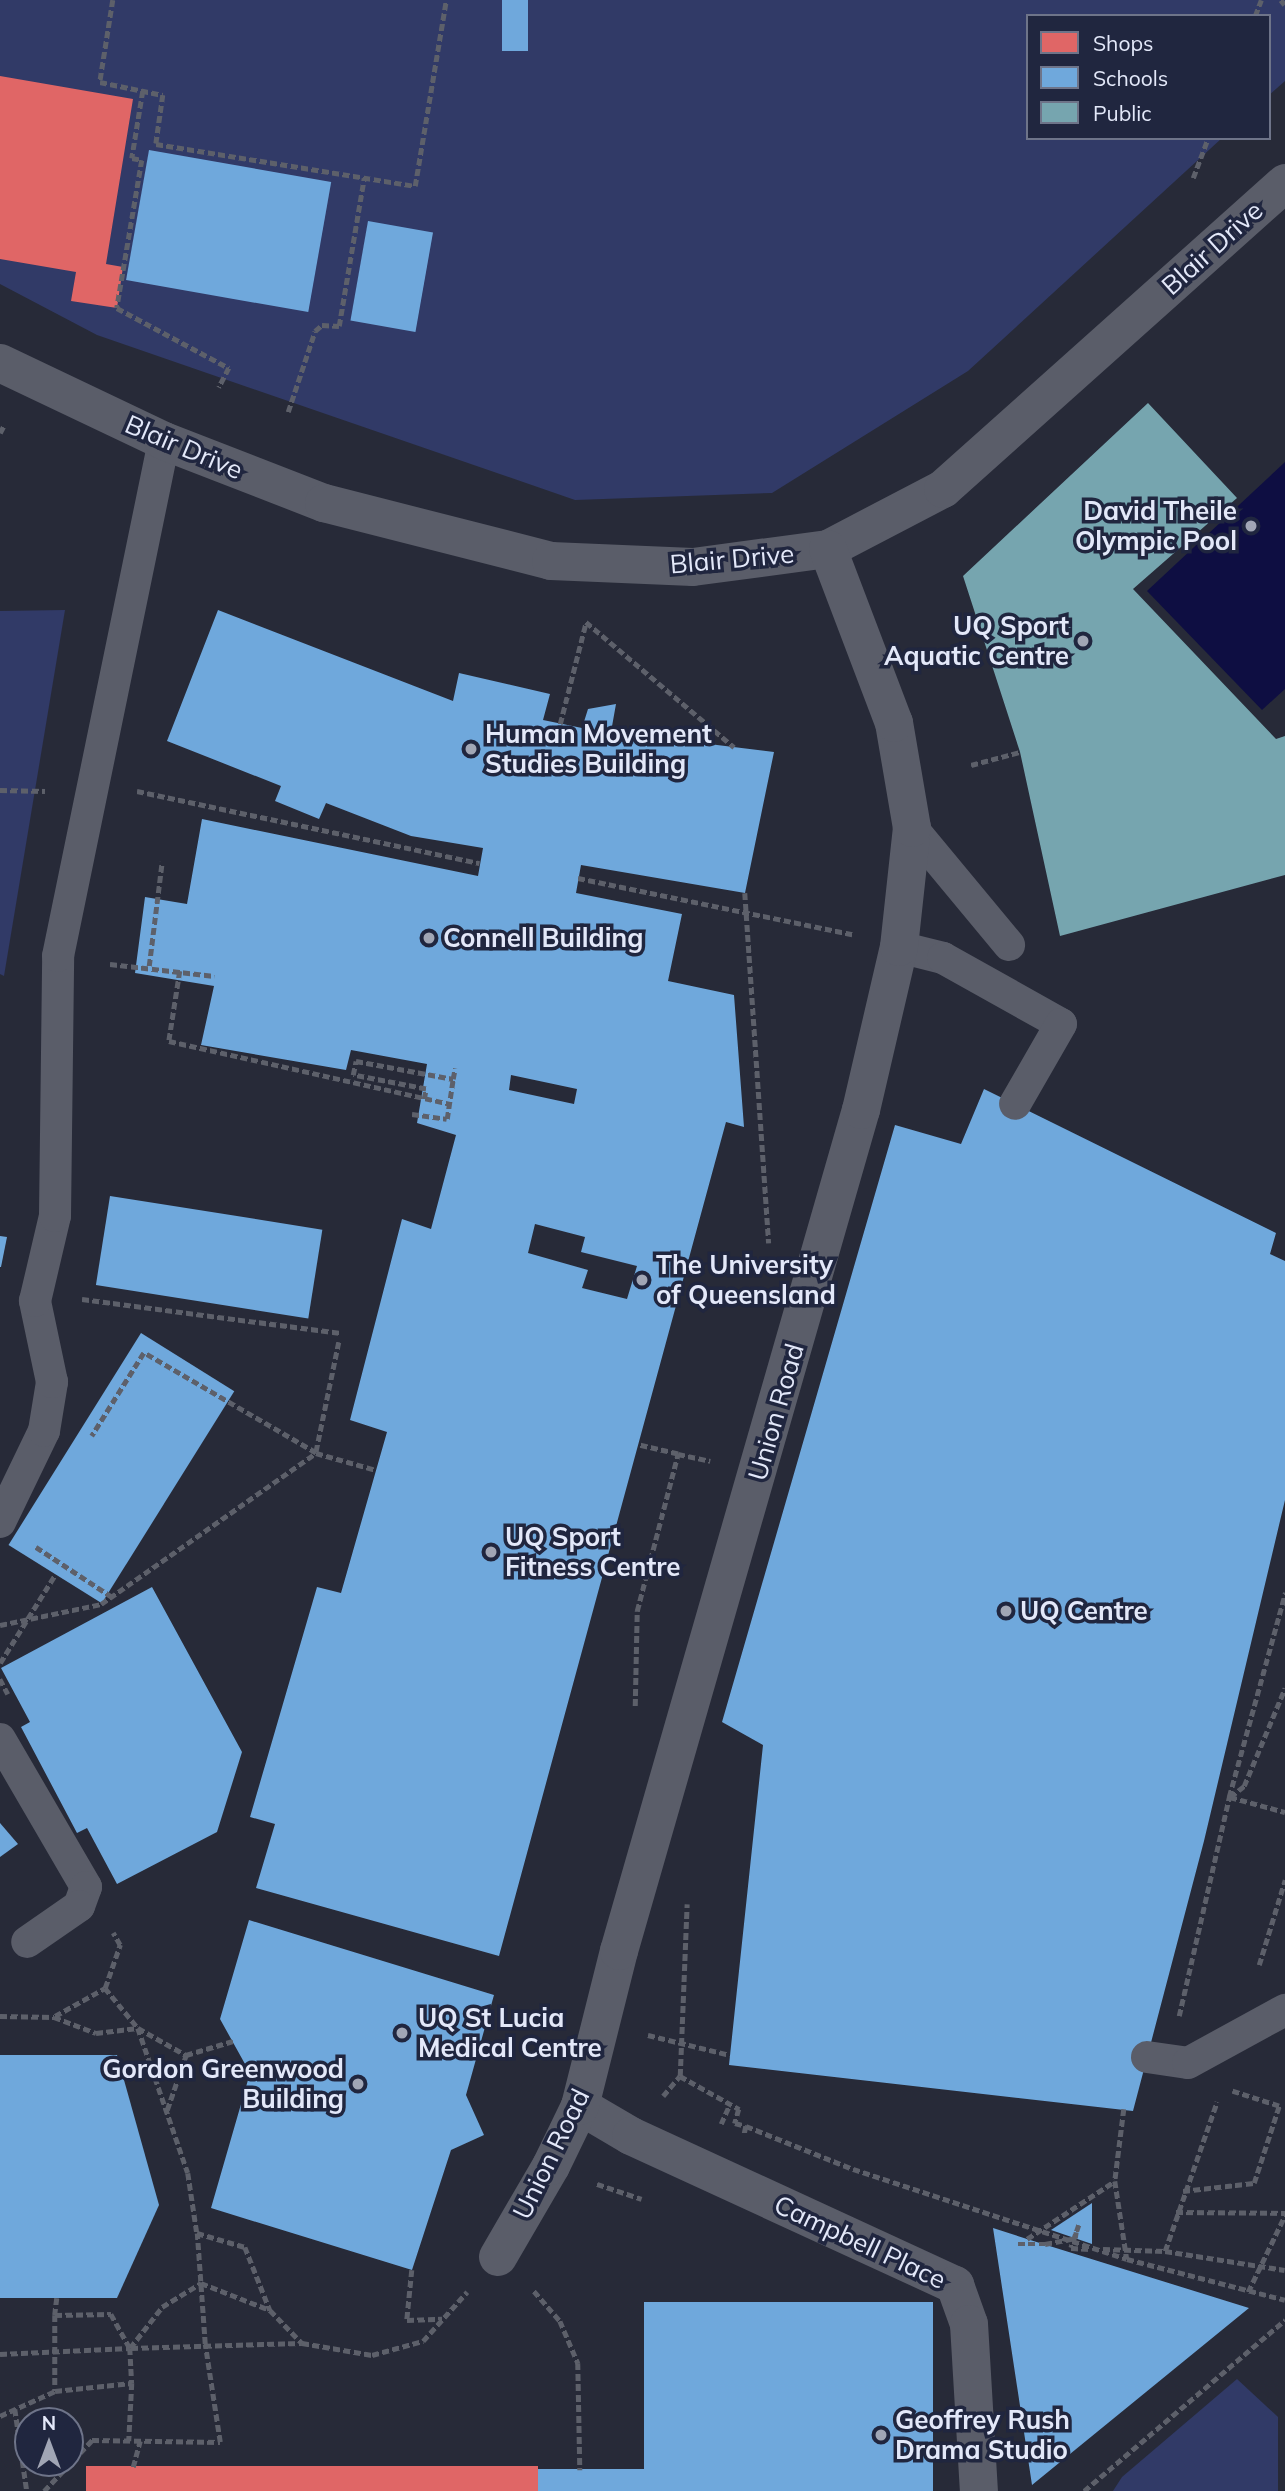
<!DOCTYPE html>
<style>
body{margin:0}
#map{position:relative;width:1285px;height:2491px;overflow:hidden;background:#272a38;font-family:Mulish,sans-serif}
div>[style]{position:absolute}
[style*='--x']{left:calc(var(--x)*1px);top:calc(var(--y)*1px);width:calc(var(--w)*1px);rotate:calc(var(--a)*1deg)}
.green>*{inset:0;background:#313a67}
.water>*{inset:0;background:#0e0e42}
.shops>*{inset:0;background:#e06666;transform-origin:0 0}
.schools>*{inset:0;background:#6fa8dc;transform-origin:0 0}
.public>*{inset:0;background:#76a5af}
.path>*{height:4.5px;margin-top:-2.25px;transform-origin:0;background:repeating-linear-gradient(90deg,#5d606a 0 7px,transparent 0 10.5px)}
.lane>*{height:32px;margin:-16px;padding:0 16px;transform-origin:16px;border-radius:16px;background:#5a5d69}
.street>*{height:38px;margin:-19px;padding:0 19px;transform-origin:19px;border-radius:19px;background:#5a5d69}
.dots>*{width:19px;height:19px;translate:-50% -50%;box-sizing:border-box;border:4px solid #20263f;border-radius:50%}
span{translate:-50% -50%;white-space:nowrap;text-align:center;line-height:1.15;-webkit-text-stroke:7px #20263f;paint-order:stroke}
.street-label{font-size:26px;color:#e3e8f9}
.poi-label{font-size:26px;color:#e3e8f9;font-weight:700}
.right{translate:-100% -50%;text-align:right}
.left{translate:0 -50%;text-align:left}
.legend{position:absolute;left:1026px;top:14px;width:245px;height:126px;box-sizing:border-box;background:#20263f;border:2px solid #6e7489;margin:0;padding:9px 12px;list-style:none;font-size:21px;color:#e3e8f9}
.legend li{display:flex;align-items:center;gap:14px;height:35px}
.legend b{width:35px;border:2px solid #6e7489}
.north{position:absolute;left:14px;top:2407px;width:70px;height:70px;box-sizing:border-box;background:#20263f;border:2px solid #6e7489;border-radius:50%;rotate:0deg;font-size:19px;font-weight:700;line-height:28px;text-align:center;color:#e3e8f9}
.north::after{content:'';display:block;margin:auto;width:24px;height:32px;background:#a1a6b5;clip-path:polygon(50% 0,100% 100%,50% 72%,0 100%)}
</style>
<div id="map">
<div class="green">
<i style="clip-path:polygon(0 0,1285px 0,1285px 81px,1269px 95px,1269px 16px,1028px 16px,1028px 138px,1222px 138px,968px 371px,772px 493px,575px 500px,97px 335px,0 284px)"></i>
<i style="clip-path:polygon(65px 610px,4px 976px,0 974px,0 611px)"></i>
<i style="clip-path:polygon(1237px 2379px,1278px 2417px,1278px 2491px,1113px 2491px,1122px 2477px)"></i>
</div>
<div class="water">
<i style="clip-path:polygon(1285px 462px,1285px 689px,1262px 710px,1147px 591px)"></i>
</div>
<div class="shops">
<i style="clip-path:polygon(0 76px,133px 99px,106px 264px,123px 267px,117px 308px,71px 301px,76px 272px,0 259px)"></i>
<i style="left:86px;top:2466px;width:452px;height:26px"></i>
</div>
<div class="schools">
<i style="left:502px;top:0;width:26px;height:51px"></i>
<i style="left:149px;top:150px;width:185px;height:132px;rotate:10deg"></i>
<i style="left:368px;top:221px;width:66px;height:101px;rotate:10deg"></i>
<i style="clip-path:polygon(evenodd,218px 610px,453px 701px,459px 673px,550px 694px,543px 720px,582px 728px,588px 709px,616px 704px,611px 732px,774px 752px,745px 893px,581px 865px,576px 893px,682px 914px,668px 981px,734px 995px,744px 1127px,726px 1122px,499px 1956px,256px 1888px,275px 1824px,250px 1817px,317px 1587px,341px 1593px,387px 1432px,350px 1420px,402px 1219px,431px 1229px,456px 1135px,417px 1123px,427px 1064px,351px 1050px,346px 1070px,201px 1045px,214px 986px,135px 973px,145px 897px,187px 904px,202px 819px,478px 876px,483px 848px,411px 836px,326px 803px,319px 819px,275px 801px,281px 786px,167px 741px,218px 610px,511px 1075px,577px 1089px,574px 1104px,509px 1090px,511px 1075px,218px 610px,535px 1224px,585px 1237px,581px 1252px,637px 1266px,627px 1299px,582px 1288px,588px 1270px,528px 1253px,535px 1224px)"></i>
<i style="clip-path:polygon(984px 1089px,1276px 1233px,1270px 1254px,1285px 1261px,1285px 1500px,1204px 1841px,1133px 2111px,729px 2065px,763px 1745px,722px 1722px,895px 1125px,961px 1144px)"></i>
<i style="left:110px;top:1196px;width:215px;height:90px;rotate:9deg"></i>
<i style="clip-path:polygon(0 1236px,7px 1237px,1px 1267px,0 1267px)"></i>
<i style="left:141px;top:1333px;width:110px;height:250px;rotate:32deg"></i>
<i style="clip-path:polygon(152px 1587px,242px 1752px,217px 1832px,117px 1884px,87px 1828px,77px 1833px,21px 1727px,30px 1722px,1px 1668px)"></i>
<i style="clip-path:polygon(0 1823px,18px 1844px,0 1857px)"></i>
<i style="clip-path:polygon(249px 1920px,494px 1995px,466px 2095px,484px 2135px,451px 2150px,412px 2270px,211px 2208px,250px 2073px,220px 2019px)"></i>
<i style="clip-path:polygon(0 2055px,117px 2055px,159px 2205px,117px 2298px,0 2298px)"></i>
<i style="clip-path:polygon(1092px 2203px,1092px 2244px,1051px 2230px)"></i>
<i style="clip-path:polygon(993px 2228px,1027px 2239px,1249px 2308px,1032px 2485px)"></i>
<i style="clip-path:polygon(644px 2302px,933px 2302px,933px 2491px,538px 2491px,538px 2469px,644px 2469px)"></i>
</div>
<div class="public">
<i style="clip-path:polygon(1148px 403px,1237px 498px,1133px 589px,1276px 739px,1285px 736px,1285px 875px,1060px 936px,1020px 752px,963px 576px)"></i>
</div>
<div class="path">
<i style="--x:113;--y:0;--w:83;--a:99"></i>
<i style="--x:100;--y:82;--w:64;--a:11.7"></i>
<i style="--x:163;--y:95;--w:49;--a:98.1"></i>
<i style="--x:156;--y:144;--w:262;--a:9.2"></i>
<i style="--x:415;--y:186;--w:189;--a:-80.5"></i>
<i style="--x:1281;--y:0;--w:6;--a:51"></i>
<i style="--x:1255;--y:16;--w:17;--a:-69"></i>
<i style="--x:143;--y:91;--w:68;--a:99.3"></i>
<i style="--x:132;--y:158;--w:10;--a:11"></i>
<i style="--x:142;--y:160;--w:150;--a:99.6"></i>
<i style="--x:117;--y:308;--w:127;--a:28.2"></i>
<i style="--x:229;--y:368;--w:22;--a:117"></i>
<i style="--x:1193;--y:178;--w:43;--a:-69.4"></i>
<i style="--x:288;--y:412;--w:85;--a:-71.6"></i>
<i style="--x:315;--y:331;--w:9;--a:-41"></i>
<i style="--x:322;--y:325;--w:17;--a:3"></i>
<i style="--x:339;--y:326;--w:150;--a:-80.4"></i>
<i style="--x:0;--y:433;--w:7;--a:-63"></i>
<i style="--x:560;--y:724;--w:105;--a:-75.7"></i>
<i style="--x:586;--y:622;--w:194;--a:40.2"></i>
<i style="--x:971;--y:765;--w:51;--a:-14.9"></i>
<i style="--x:0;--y:790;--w:45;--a:1.3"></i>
<i style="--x:137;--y:791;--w:350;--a:11.9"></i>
<i style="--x:578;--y:878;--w:280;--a:11.6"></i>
<i style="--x:745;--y:893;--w:351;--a:86.1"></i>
<i style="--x:110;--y:964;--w:105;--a:6.6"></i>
<i style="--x:149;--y:966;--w:105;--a:-82.9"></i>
<i style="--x:180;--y:971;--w:71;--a:98.9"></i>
<i style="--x:169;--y:1041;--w:288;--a:12.6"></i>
<i style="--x:424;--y:1099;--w:10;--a:-79"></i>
<i style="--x:426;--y:1089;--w:74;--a:-169.1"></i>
<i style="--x:353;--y:1075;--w:14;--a:-78"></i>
<i style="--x:356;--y:1061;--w:99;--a:10.5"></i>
<i style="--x:453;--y:1079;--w:11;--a:-80"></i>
<i style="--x:412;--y:1114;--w:35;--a:8"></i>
<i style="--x:447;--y:1119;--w:40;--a:-81.5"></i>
<i style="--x:82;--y:1299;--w:261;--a:7.5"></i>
<i style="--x:339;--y:1342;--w:113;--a:101.7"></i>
<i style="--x:316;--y:1453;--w:62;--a:15.8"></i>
<i style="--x:678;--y:1454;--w:33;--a:12"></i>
<i style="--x:36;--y:1547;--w:91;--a:33.3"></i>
<i style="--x:0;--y:1625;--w:103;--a:-11.7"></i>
<i style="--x:101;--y:1604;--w:263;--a:-35.1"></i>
<i style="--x:316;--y:1453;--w:199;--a:-149.8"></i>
<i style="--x:144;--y:1353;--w:98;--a:122.1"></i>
<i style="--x:0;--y:1663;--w:104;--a:-58"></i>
<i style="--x:0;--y:1679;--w:17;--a:62"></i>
<i style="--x:635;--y:1706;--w:95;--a:-88.8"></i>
<i style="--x:637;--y:1611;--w:162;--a:-75.4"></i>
<i style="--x:678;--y:1454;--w:40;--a:-167"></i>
<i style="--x:1230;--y:1797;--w:18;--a:-38"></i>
<i style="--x:1244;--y:1786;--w:106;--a:-67.3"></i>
<i style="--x:1230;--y:1797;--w:57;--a:15.3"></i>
<i style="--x:1259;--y:1965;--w:89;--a:-73"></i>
<i style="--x:105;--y:1988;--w:46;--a:-70.8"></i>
<i style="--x:120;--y:1945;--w:14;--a:-120"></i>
<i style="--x:0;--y:2016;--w:54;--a:1.1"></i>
<i style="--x:54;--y:2017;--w:45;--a:20.9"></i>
<i style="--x:96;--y:2033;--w:42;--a:-6.8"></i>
<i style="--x:138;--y:2028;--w:153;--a:71"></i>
<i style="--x:188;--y:2173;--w:61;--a:81.5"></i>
<i style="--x:197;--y:2233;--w:50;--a:16.3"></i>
<i style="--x:245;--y:2247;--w:68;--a:68.4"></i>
<i style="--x:55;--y:2016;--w:57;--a:-29.2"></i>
<i style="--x:105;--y:1988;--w:52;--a:50.5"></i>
<i style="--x:138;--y:2028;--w:55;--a:29.4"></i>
<i style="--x:186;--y:2055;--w:49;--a:-16.6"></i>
<i style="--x:1179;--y:2016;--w:225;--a:-77.1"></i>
<i style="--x:1229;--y:1797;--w:212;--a:-74.6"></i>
<i style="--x:648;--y:2035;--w:84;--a:13.7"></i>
<i style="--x:680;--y:2076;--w:68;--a:29.2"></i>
<i style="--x:739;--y:2109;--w:15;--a:106"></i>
<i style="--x:735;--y:2123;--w:11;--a:15"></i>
<i style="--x:746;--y:2126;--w:10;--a:101"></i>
<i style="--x:663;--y:2096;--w:26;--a:-50"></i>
<i style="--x:680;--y:2076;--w:172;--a:-87.7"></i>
<i style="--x:1124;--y:2109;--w:73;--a:97.1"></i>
<i style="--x:1115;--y:2181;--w:79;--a:81.3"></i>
<i style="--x:167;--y:2110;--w:58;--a:-70.9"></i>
<i style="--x:721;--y:2124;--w:20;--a:-66"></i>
<i style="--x:746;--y:2126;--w:115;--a:21.9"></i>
<i style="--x:853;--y:2169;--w:288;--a:18.2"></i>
<i style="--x:1127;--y:2259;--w:163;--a:14.5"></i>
<i style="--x:597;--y:2184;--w:47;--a:18.4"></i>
<i style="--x:1183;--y:2191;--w:71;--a:-6.4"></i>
<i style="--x:1254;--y:2183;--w:81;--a:-72"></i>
<i style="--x:1279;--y:2106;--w:49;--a:-162.3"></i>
<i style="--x:1176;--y:2212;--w:109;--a:0.5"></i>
<i style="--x:1079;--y:2225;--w:24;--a:109"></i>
<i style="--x:1071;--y:2248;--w:19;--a:3"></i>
<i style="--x:1027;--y:2239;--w:105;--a:-33.4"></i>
<i style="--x:1018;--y:2244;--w:27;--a:0"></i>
<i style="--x:1045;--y:2244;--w:31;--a:-11"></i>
<i style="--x:1075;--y:2238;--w:6;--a:-81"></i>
<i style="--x:1103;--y:2249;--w:62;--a:1.8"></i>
<i style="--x:1165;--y:2251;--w:121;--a:9"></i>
<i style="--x:1165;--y:2251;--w:158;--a:-70.8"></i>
<i style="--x:412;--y:2270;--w:50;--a:95.7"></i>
<i style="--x:407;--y:2320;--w:35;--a:-2"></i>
<i style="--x:534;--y:2291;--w:40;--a:49"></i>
<i style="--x:560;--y:2321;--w:46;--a:66.8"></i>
<i style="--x:578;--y:2363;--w:107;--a:88.9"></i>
<i style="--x:1248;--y:2292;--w:85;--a:-64.3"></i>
<i style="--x:57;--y:2298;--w:17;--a:97"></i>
<i style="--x:55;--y:2315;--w:56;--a:-1"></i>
<i style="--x:111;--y:2314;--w:39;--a:61"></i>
<i style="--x:130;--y:2348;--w:35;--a:87"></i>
<i style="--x:55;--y:2315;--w:76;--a:90"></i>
<i style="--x:131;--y:2348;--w:171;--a:-1.7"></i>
<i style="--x:0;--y:2354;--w:130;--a:-2.6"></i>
<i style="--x:130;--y:2348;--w:52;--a:-52"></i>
<i style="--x:162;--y:2307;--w:46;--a:-31.6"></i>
<i style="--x:201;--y:2283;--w:74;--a:21.4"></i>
<i style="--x:270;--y:2310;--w:46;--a:45.9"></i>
<i style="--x:302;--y:2343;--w:71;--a:9.7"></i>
<i style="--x:372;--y:2355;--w:53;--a:-15.4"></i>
<i style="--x:423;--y:2341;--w:66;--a:-48.1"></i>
<i style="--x:15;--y:2409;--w:83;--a:81.7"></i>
<i style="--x:0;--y:2416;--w:60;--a:-24.4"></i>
<i style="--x:55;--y:2391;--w:77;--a:-5.9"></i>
<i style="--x:132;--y:2383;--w:58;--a:93"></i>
<i style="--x:133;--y:2467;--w:27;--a:-75"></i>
<i style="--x:44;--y:2491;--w:70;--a:-46.7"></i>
<i style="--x:92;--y:2440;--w:128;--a:0.9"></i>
<i style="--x:220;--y:2442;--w:99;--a:-98.7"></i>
<i style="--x:205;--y:2344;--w:111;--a:-94.1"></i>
<i style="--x:1084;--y:2491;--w:264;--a:-40.4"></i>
</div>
<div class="lane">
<i style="--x:912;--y:828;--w:152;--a:50.3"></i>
<i style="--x:899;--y:947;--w:45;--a:14"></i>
<i style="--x:943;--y:958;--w:135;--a:29.2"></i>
<i style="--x:1061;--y:1024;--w:92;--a:119.9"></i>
<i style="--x:0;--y:1522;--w:101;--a:-64.2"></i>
<i style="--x:44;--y:1431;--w:50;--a:-80.7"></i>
<i style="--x:52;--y:1382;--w:83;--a:-101.9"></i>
<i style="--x:35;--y:1301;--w:87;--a:-76.8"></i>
<i style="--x:55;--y:1216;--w:260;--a:-89.3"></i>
<i style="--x:58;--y:956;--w:526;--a:-78.37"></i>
<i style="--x:0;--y:1739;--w:171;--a:59.8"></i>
<i style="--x:86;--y:1887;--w:20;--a:110"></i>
<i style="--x:79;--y:1906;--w:63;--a:145.3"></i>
<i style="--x:1147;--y:2057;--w:41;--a:8.3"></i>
<i style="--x:1188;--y:2063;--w:111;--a:-28.7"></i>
</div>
<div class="street">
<i style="--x:0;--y:363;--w:182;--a:25.4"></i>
<i style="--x:164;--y:441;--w:172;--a:21.2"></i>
<i style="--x:324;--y:503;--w:234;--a:14.3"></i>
<i style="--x:551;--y:561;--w:142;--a:2.4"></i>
<i style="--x:693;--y:567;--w:136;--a:-7.6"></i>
<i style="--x:828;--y:549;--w:130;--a:-27.6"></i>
<i style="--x:943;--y:489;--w:459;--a:-41.8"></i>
<i style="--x:580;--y:2106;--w:59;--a:30.5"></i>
<i style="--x:631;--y:2136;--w:357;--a:24.7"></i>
<i style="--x:955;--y:2285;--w:41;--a:70.3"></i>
<i style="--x:969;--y:2324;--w:167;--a:86.6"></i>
<i style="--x:498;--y:2257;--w:105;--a:-59.8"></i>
<i style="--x:551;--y:2166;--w:67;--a:-64.2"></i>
<i style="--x:580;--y:2106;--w:160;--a:-75.9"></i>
<i style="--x:619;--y:1951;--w:875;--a:-73.95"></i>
<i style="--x:861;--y:1110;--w:167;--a:-76.9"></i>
<i style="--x:899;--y:947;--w:120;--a:-83.8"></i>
<i style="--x:912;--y:828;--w:107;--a:-99.7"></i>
<i style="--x:894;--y:723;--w:186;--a:-110.8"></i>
</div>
<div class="dots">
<i style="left:1251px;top:526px;background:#a1a6b5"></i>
<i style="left:1083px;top:641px;background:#a1a6b5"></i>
<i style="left:471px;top:749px;background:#a1a6b5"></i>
<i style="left:429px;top:938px;background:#a1a6b5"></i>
<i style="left:642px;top:1280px;background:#a1a6b5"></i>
<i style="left:491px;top:1552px;background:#a1a6b5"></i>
<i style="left:1006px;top:1611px;background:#a1a6b5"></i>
<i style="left:402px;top:2033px;background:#a1a6b5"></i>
<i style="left:358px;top:2084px;background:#a1a6b5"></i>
<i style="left:881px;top:2435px;background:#a1a6b5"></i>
</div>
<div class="street-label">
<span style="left:1212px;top:248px;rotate:-42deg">Blair Drive</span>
<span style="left:184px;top:447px;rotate:23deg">Blair Drive</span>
<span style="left:732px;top:559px;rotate:-5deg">Blair Drive</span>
<span style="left:776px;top:1412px;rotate:-74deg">Union Road</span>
<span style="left:551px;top:2154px;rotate:-64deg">Union Road</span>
<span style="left:860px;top:2242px;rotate:25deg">Campbell Place</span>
</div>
<div class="poi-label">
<span class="right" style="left:1237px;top:526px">David Theile<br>Olympic Pool</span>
<span class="right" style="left:1069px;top:641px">UQ Sport<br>Aquatic Centre</span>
<span class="left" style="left:485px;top:749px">Human Movement<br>Studies Building</span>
<span class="left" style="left:443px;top:938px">Connell Building</span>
<span class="left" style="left:656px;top:1280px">The University<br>of Queensland</span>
<span class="left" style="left:505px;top:1552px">UQ Sport<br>Fitness Centre</span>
<span class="left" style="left:1020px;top:1611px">UQ Centre</span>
<span class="left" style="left:418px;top:2033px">UQ St Lucia<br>Medical Centre</span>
<span class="right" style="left:344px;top:2084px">Gordon Greenwood<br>Building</span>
<span class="left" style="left:895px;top:2435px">Geoffrey Rush<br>Drama Studio</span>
</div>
<ul class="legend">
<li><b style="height:19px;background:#e06666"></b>Shops</li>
<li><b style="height:19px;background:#6fa8dc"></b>Schools</li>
<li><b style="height:19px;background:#76a5af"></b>Public</li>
</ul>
<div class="north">N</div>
</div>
